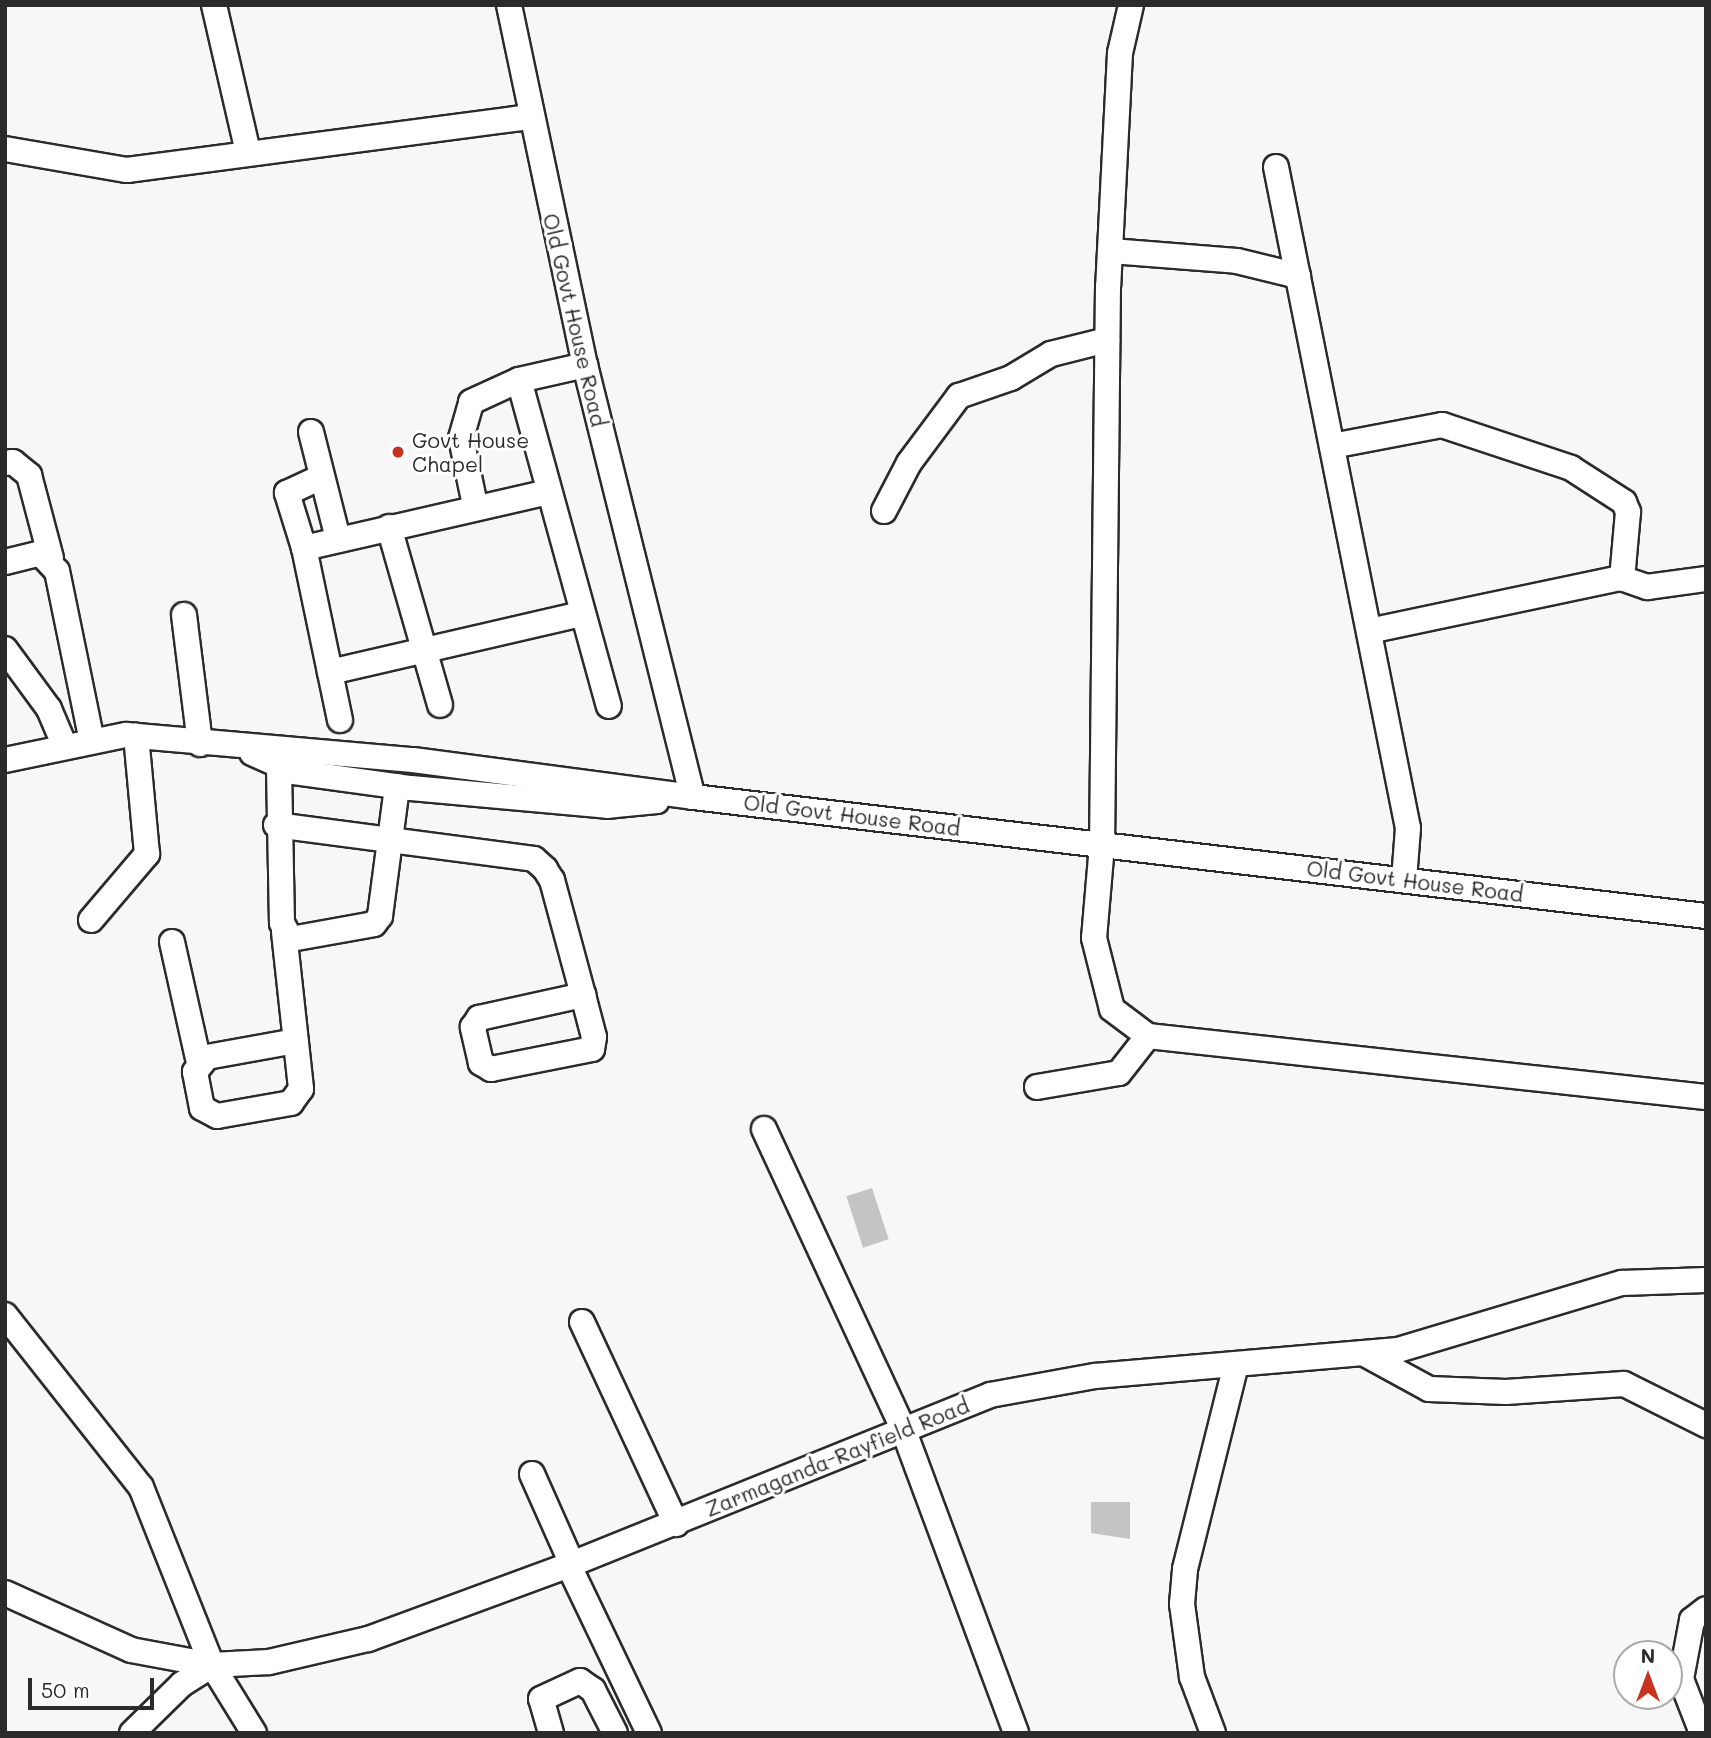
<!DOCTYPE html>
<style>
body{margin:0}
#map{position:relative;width:1711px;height:1738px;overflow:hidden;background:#f7f7f7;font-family:Mali,sans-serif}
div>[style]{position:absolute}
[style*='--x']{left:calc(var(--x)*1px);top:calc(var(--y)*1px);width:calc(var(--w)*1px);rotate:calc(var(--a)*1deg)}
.building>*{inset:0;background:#c4c4c4;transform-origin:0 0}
.roads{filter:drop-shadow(2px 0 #2b2b2b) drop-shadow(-2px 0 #2b2b2b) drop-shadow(0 2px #2b2b2b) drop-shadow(0 -2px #2b2b2b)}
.minor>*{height:24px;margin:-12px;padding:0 12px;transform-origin:12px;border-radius:12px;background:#fff}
.dots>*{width:19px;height:19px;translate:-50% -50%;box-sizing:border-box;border:4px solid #fff;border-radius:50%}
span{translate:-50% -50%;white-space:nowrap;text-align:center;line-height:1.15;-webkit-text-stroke:6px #fff;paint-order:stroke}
.street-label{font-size:21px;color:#2b2b2b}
.poi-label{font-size:21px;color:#2b2b2b}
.left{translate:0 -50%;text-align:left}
.frame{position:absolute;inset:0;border:7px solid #2b2b2b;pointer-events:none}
.north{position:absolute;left:1613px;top:1640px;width:70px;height:70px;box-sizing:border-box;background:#fff;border:2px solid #aaa;border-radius:50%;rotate:0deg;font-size:19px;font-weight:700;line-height:28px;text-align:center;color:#2b2b2b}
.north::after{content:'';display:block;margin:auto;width:24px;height:32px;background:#c8321e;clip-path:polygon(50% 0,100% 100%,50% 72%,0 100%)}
.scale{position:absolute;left:28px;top:1678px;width:126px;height:32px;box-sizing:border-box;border:4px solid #2b2b2b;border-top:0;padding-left:9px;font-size:21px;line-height:24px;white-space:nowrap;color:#2b2b2b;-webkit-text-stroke:5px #fff;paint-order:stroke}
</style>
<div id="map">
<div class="building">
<i style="left:872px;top:1188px;width:54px;height:27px;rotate:72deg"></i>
<i style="clip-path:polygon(1091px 1502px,1130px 1502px,1130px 1539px,1091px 1533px)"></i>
</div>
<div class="roads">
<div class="minor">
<i style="--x:214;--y:5;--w:151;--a:77"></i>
<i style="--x:509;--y:5;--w:368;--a:78.1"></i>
<i style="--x:585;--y:365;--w:445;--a:76"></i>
<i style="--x:693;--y:797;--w:1020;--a:6.7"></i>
<i style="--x:1131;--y:5;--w:49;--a:102.9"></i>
<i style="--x:1120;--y:53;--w:233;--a:92.9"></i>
<i style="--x:1108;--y:286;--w:559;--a:90.61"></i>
<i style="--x:1102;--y:845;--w:93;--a:94.9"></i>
<i style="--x:1094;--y:938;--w:73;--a:75.8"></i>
<i style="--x:1112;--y:1009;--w:45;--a:36.9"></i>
<i style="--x:1148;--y:1036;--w:561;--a:6.24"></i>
<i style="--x:5;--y:149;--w:124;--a:9.8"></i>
<i style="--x:127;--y:170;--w:404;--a:-7.5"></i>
<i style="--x:1276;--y:167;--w:674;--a:78.71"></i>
<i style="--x:1408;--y:828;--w:52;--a:94.4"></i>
<i style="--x:1111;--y:251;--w:126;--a:4.5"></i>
<i style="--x:1237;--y:261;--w:63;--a:13.8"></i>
<i style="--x:519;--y:380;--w:338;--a:74.6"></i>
<i style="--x:311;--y:432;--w:110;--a:75.8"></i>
<i style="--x:1332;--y:446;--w:112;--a:-10.8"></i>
<i style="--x:1442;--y:425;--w:136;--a:18.4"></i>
<i style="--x:1571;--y:468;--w:63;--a:32.7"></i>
<i style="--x:1624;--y:502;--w:11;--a:68"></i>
<i style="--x:1628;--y:512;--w:67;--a:95.1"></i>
<i style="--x:5;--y:463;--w:8;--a:-7"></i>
<i style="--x:13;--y:462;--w:21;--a:39"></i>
<i style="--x:29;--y:475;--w:86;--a:75.2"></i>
<i style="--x:475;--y:505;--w:68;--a:-101.8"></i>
<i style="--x:461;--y:438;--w:37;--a:-74"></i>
<i style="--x:471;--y:402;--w:53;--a:-24.6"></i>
<i style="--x:519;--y:380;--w:68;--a:-12.8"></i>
<i style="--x:884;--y:511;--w:54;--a:-62.5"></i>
<i style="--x:909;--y:463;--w:84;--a:-53.3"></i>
<i style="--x:959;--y:396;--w:55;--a:-19.1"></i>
<i style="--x:1011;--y:378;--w:47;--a:-31"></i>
<i style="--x:1051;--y:354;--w:58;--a:-14"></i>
<i style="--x:389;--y:527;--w:185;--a:74"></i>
<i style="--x:304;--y:548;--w:58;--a:-107.2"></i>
<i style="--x:287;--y:493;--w:38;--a:-25"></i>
<i style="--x:5;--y:562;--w:36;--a:-14"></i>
<i style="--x:40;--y:553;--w:25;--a:47"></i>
<i style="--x:57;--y:571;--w:169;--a:78.4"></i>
<i style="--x:184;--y:615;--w:130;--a:82.9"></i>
<i style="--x:1369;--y:631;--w:258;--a:-11.9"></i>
<i style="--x:1621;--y:578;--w:28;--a:19"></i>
<i style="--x:1647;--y:587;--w:60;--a:-7.7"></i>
<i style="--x:5;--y:649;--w:74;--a:53.7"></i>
<i style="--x:49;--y:709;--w:39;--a:67"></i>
<i style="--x:330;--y:672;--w:259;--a:-13"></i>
<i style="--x:340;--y:720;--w:176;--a:-101.8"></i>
<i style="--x:304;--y:548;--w:251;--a:-12.9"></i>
<i style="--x:252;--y:753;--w:46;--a:24.3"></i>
<i style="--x:294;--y:772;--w:118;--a:7.8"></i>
<i style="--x:411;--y:788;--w:197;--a:5.2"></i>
<i style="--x:607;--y:806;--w:50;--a:-5.7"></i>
<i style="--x:5;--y:760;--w:124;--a:-11.7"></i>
<i style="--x:126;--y:735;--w:288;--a:5"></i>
<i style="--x:413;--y:760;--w:282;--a:7.5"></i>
<i style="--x:279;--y:768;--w:155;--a:88.9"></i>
<i style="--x:282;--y:923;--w:18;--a:61"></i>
<i style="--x:291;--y:939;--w:84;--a:-10.2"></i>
<i style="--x:374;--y:924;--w:10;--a:-53"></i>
<i style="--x:380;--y:916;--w:131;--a:-82.5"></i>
<i style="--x:276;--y:825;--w:260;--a:7.5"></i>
<i style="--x:534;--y:859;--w:15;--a:42"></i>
<i style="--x:545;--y:869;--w:13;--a:58"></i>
<i style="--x:552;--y:880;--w:119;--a:74.9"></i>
<i style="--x:583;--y:995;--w:43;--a:75.3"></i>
<i style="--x:594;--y:1037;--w:12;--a:99"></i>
<i style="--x:592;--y:1049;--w:103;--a:168.8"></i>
<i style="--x:491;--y:1069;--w:12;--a:-149"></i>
<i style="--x:481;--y:1063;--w:37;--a:-103"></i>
<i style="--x:473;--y:1027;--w:11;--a:-56"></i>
<i style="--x:479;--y:1018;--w:107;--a:-12.5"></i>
<i style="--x:91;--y:920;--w:87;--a:-49.7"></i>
<i style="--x:147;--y:854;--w:119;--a:-95.3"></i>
<i style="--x:284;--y:932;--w:158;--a:83.8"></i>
<i style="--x:301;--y:1089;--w:17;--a:126"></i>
<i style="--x:291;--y:1103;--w:75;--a:170"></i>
<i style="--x:217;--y:1116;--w:17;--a:-152"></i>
<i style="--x:202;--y:1108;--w:37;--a:-101"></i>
<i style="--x:195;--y:1072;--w:19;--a:-51"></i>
<i style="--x:207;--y:1057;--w:90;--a:-10.2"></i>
<i style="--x:172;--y:942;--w:124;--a:77.4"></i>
<i style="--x:1037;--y:1087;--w:83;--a:-9.7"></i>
<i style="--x:1119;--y:1073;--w:47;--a:-51.9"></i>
<i style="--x:764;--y:1129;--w:327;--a:65.1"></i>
<i style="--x:902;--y:1426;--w:327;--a:69.6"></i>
<i style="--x:5;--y:1315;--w:219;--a:51.7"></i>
<i style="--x:141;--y:1487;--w:192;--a:68.3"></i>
<i style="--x:212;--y:1665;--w:80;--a:58.3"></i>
<i style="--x:582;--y:1322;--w:223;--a:65"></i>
<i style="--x:1363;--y:1353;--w:75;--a:28.6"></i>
<i style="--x:1429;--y:1389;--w:77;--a:2.2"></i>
<i style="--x:1506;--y:1392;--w:118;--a:-3.9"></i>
<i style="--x:1624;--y:1384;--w:92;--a:26.6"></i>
<i style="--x:532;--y:1474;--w:98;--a:66"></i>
<i style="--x:569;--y:1566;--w:185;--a:64.4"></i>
<i style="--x:5;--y:1593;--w:138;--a:24.3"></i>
<i style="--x:131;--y:1650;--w:82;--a:10.5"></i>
<i style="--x:132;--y:1733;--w:70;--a:-44.4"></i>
<i style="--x:182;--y:1684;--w:36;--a:-32"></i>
<i style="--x:212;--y:1665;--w:57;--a:-3"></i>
<i style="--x:269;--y:1662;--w:102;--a:-13.1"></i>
<i style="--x:368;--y:1639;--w:217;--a:-20.2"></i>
<i style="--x:572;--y:1564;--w:451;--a:-22"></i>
<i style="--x:990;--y:1395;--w:107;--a:-10.3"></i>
<i style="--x:1095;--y:1376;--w:304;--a:-4.9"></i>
<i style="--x:1398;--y:1350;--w:234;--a:-16.7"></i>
<i style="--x:1622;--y:1283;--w:84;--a:-2"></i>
<i style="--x:551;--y:1733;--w:35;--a:-106"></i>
<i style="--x:541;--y:1699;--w:43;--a:-24.8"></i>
<i style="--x:580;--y:1681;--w:16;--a:35"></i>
<i style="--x:593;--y:1690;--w:48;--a:62.9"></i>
<i style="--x:1213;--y:1733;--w:60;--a:-110.6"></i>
<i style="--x:1192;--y:1677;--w:74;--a:-97.8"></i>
<i style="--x:1182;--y:1604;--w:35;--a:-85"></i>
<i style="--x:1185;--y:1569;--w:211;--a:-76"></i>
<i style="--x:1702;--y:1733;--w:58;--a:-111.3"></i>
<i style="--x:1681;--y:1679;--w:60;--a:-79.4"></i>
<i style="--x:1692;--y:1620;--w:18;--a:-38"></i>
</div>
</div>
<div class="dots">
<i style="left:398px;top:452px;background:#c8321e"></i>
</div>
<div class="street-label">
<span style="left:575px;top:320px;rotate:77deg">Old Govt House Road</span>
<span style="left:852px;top:815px;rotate:7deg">Old Govt House Road</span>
<span style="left:1415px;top:881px;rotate:7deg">Old Govt House Road</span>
<span style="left:837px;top:1457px;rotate:-22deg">Zarmaganda-Rayfield Road</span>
</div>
<div class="poi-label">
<span class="left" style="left:412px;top:452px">Govt House<br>Chapel</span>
</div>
<div class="frame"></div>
<div class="north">N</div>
<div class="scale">50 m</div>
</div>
